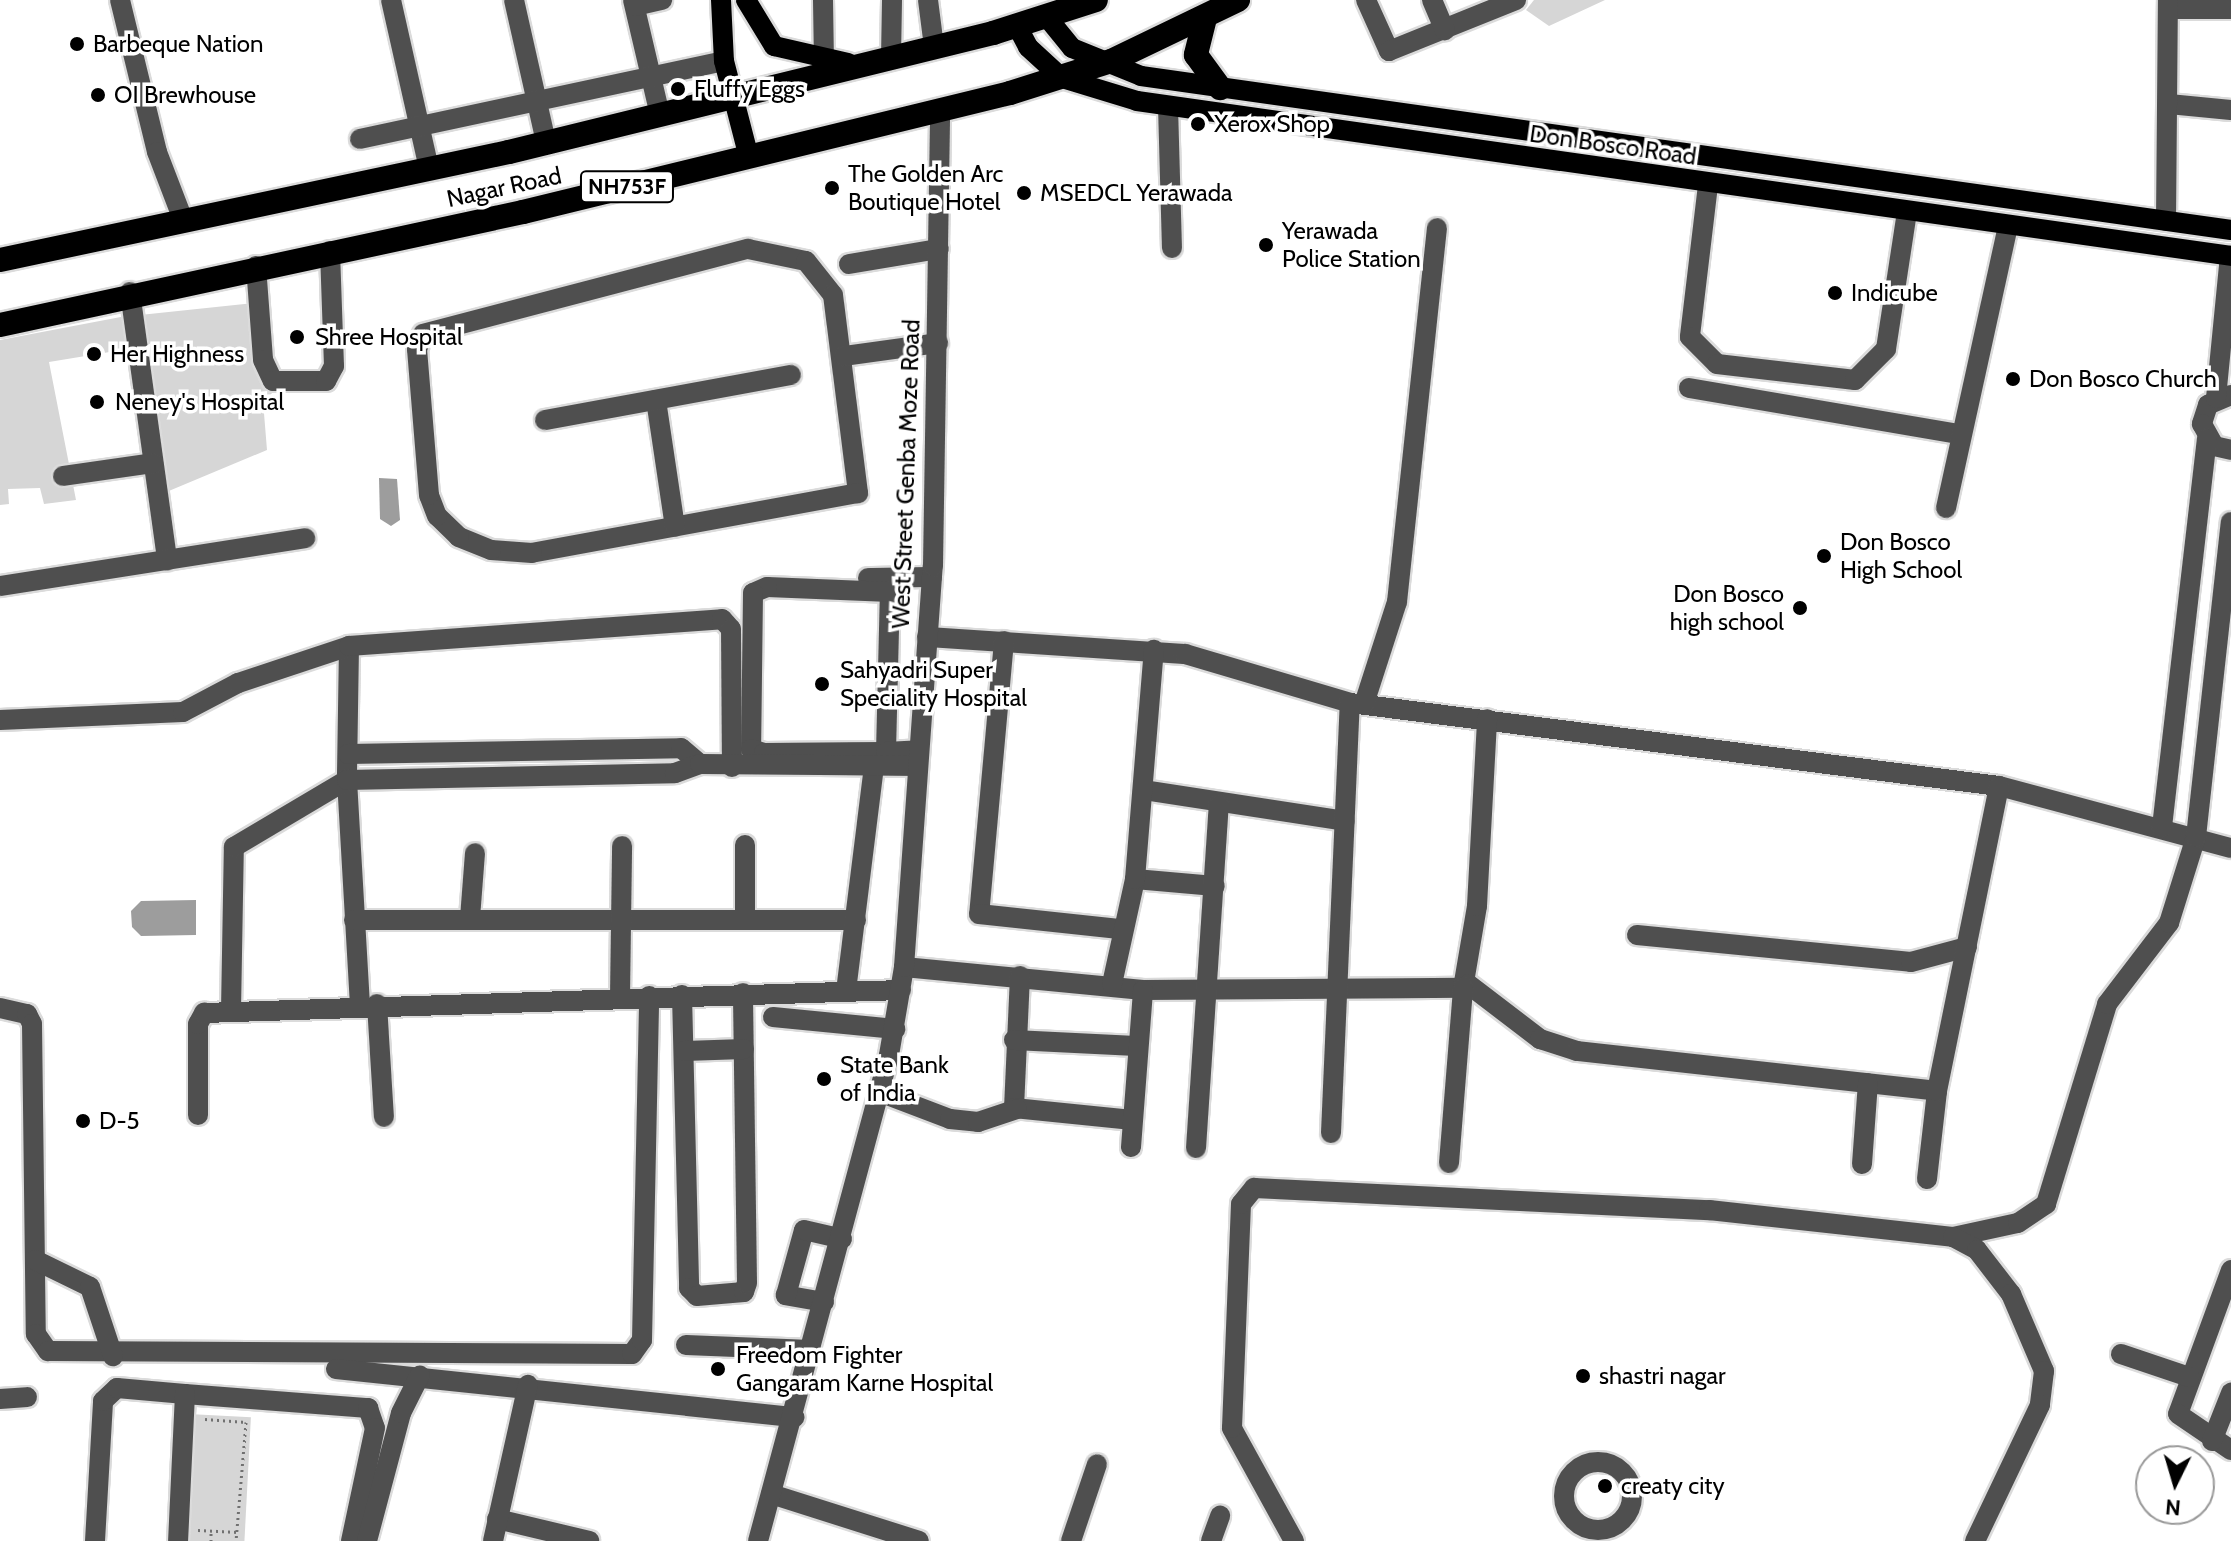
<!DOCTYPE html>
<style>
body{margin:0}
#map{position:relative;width:2231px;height:1541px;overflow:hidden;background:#fff;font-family:Cabin,sans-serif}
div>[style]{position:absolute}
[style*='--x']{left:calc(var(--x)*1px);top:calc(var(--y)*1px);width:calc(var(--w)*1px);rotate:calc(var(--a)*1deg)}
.green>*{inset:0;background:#d6d6d6;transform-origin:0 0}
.water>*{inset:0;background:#9d9d9d}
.path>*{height:3px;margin-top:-1.5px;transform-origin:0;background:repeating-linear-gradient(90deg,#717171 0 2px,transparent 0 6px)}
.roads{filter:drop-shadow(2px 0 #dbdbdb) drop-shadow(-2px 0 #dbdbdb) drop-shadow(0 2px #dbdbdb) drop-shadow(0 -2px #dbdbdb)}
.minor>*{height:20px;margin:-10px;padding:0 10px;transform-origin:10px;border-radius:10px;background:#4f4f4f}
.minor>.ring{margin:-10px;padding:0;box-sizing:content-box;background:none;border:20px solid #4f4f4f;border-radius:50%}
.major>*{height:20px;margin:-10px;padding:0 10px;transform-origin:10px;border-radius:10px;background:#000}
.highway>*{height:24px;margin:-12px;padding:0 12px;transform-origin:12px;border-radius:12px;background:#000}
.dots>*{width:22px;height:22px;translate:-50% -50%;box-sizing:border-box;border:4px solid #fff;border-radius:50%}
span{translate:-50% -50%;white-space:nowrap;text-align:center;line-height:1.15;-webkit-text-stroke:7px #fff;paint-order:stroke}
.shield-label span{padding:2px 6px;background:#fff;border:2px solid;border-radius:6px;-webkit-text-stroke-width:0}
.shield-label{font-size:22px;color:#000;font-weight:700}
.poi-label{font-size:24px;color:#000}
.left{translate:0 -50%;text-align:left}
.right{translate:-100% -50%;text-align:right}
.street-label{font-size:24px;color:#000}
.north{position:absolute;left:2135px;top:1445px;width:80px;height:80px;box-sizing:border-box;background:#fff;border:2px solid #999;border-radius:50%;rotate:185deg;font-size:22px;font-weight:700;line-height:32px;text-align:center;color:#000}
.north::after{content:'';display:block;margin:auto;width:28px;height:36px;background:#000;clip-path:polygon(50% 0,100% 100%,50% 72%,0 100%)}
</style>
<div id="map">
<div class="green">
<i style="clip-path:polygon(1534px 0,1605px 0,1549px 26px,1526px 10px)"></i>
<i style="clip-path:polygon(254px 303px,279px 387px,263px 401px,267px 450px,164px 493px,140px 315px)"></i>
<i style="clip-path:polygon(126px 316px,128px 349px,49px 362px,76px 500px,44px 504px,40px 488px,8px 489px,9px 504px,0 505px,0 340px)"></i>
<i style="left:189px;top:1414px;width:62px;height:127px;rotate:3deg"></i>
</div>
<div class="water">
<i style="clip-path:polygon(379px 478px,397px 479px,400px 520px,391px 526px,380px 519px)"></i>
<i style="clip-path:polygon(196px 900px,196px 935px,141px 936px,132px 927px,131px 911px,141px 901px)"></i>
</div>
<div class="path">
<i style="--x:205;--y:1419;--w:41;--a:4.2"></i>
<i style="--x:246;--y:1422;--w:119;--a:94.8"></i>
<i style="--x:198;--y:1530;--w:40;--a:2.9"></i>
<i style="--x:211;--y:1541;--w:11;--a:-90"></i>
</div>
<div class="roads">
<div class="minor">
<i style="--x:120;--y:0;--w:156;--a:76.3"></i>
<i style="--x:157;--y:152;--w:70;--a:69"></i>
<i style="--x:391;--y:0;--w:172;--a:77.3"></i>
<i style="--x:514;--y:0;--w:146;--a:77.3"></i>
<i style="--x:633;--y:0;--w:118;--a:76.8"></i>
<i style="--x:823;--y:0;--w:63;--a:89.1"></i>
<i style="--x:928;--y:0;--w:47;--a:82.7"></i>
<i style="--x:1366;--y:0;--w:56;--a:65.7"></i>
<i style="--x:1389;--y:51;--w:137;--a:-21.9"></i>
<i style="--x:1432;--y:0;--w:33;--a:67"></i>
<i style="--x:635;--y:6;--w:28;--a:-13"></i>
<i style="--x:2171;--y:9;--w:60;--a:0"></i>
<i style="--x:891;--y:58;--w:58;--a:-89"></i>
<i style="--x:2169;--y:104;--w:62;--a:5.5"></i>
<i style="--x:1168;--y:106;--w:142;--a:88.4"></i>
<i style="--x:360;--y:139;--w:372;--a:-12.1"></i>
<i style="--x:1708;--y:185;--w:153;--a:96.8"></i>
<i style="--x:1690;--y:337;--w:38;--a:45"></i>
<i style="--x:1717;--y:364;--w:139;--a:6.6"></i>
<i style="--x:1855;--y:380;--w:44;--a:-45"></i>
<i style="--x:1886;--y:349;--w:139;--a:-81.3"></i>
<i style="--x:2166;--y:221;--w:221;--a:-89.5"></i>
<i style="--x:748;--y:249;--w:59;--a:11.7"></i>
<i style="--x:806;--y:261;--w:43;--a:51.5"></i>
<i style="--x:833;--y:295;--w:200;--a:82.8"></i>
<i style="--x:858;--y:493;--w:331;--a:169.6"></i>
<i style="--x:532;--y:553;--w:41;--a:-175.8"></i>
<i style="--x:491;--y:550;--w:35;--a:-158"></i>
<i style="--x:459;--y:537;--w:30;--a:-136"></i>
<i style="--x:437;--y:516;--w:22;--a:-111"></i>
<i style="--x:429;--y:495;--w:146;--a:-94.7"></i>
<i style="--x:417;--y:349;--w:16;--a:-68"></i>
<i style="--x:423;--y:334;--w:336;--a:-14.7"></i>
<i style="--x:849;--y:264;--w:91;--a:-9.5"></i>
<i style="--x:256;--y:266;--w:94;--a:85.7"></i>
<i style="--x:263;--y:360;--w:23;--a:65"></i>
<i style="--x:273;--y:381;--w:53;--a:0"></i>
<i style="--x:326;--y:381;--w:17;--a:-62"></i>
<i style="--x:334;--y:366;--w:115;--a:-92"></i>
<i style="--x:130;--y:292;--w:271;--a:82.1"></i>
<i style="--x:844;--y:356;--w:95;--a:-7.9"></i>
<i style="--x:1689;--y:388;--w:274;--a:9.7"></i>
<i style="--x:2231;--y:395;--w:25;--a:157"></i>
<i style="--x:2208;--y:405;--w:20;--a:108"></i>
<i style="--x:2202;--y:424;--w:25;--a:61"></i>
<i style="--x:2214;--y:446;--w:17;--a:13"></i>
<i style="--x:2216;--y:398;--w:143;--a:-84.4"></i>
<i style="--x:656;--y:400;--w:128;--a:81.5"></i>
<i style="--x:545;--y:420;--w:250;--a:-10.4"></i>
<i style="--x:63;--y:476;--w:91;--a:-8.2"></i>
<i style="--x:1946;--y:508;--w:289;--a:-77.6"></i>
<i style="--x:868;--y:578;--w:64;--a:-0.9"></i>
<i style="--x:0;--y:586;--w:309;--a:-8.9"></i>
<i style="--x:927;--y:637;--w:259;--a:3.8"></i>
<i style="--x:1185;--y:654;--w:172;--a:16.5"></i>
<i style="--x:1350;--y:703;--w:654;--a:7.29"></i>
<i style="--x:1999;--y:786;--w:240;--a:15"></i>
<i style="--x:1004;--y:641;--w:274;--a:95.2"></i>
<i style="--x:979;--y:914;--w:141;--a:6.1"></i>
<i style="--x:349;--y:646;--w:134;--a:90.9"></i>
<i style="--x:347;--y:780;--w:223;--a:86.7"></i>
<i style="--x:1364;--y:704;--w:107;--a:-72.1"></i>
<i style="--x:1397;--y:602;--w:376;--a:-83.9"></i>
<i style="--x:0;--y:720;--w:183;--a:-2.5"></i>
<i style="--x:183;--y:712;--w:62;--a:-27.8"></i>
<i style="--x:238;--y:683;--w:117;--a:-18.4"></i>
<i style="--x:349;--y:646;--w:374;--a:-4.1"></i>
<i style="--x:722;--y:619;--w:13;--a:48"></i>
<i style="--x:731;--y:629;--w:138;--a:89.6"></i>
<i style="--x:886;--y:752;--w:160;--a:-88.6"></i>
<i style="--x:890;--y:592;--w:123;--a:-177.7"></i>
<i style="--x:767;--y:587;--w:15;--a:157"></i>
<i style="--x:753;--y:593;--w:156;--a:90.7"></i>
<i style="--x:751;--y:749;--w:14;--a:17"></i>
<i style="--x:764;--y:753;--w:122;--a:-0.5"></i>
<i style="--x:886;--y:752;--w:33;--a:-3"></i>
<i style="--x:348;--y:754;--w:333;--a:-1"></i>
<i style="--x:681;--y:748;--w:25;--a:40"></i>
<i style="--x:1143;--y:790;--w:204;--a:8.7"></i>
<i style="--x:2162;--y:827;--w:391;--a:-83.4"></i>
<i style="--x:1135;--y:879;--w:80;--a:5"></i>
<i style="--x:470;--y:918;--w:65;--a:-85.6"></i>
<i style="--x:745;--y:918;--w:73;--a:-90"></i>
<i style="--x:354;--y:920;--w:502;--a:0"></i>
<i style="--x:1637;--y:935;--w:275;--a:5.6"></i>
<i style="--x:1911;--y:962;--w:58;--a:-15"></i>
<i style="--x:904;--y:967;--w:240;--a:5.5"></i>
<i style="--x:1143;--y:990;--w:320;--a:-0.4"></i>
<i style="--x:1463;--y:988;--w:83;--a:-80.3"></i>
<i style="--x:1477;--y:906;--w:187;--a:-86.9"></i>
<i style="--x:1020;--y:976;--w:132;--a:92.6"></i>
<i style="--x:1014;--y:1108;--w:119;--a:5.8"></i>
<i style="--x:1112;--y:984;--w:107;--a:-77.6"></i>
<i style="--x:1135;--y:879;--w:230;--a:-85.3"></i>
<i style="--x:1468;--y:984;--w:91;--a:37.4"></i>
<i style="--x:1540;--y:1039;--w:39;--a:18"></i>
<i style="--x:1577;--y:1051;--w:362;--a:6.3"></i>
<i style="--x:846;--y:991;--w:226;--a:-82.9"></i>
<i style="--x:682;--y:995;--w:293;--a:88.6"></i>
<i style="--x:689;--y:1288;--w:11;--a:45"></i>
<i style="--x:697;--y:1296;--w:47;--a:-4.9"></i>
<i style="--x:744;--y:1292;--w:9;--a:-72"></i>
<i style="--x:747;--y:1283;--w:290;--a:-90.8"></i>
<i style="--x:620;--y:996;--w:150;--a:-89.2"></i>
<i style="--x:377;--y:1004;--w:113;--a:86.5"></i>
<i style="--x:0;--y:1008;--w:28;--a:13"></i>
<i style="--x:27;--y:1014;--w:11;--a:63"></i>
<i style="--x:32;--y:1024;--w:310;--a:89.3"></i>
<i style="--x:36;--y:1334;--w:21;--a:55"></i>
<i style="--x:48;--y:1351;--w:584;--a:0.29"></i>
<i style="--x:632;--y:1354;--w:17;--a:-54"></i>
<i style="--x:642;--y:1340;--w:344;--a:-88.8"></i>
<i style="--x:231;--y:1011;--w:164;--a:-89"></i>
<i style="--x:234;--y:847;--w:131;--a:-30.7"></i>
<i style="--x:347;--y:780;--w:328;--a:-1.2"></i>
<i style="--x:675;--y:773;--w:27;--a:-20"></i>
<i style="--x:700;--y:764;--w:218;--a:0.5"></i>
<i style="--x:773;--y:1017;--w:123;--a:5.6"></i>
<i style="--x:1014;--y:1040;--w:122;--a:2.8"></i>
<i style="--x:685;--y:1051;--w:59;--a:-1.9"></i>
<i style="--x:879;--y:1092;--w:76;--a:20.8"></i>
<i style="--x:950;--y:1119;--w:28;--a:6"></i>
<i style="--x:978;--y:1122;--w:41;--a:-18.4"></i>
<i style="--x:198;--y:1115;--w:91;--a:-90"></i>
<i style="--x:198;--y:1024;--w:13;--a:-61"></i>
<i style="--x:204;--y:1013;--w:697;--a:-1.89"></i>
<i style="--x:1331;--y:1133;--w:430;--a:-87.5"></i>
<i style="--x:1131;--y:1147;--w:157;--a:-85.6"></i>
<i style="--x:1196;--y:1148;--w:344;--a:-86.2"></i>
<i style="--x:1449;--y:1163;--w:176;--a:-85.4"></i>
<i style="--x:1862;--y:1164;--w:81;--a:-85.8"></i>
<i style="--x:1927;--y:1179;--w:89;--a:-83.5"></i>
<i style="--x:1937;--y:1091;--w:311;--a:-78.5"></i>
<i style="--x:1953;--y:1237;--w:66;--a:-12.2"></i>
<i style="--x:2018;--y:1223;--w:34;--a:-34"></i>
<i style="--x:2046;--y:1204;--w:209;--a:-73"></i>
<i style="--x:2107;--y:1004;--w:102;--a:-52.6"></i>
<i style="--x:2169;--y:923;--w:90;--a:-72.6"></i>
<i style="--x:2196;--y:837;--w:317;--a:-83.7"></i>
<i style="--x:35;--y:1260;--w:61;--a:26.1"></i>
<i style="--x:90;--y:1287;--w:73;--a:71.6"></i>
<i style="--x:2231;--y:1270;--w:153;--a:110.2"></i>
<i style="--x:2178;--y:1414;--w:64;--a:34.2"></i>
<i style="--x:824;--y:1302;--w:39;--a:-170"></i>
<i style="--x:786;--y:1295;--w:67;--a:-74.5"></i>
<i style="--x:804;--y:1230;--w:39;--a:13"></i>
<i style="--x:686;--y:1345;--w:125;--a:2.3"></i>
<i style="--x:2121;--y:1354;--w:72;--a:18.7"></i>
<i style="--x:336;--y:1369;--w:461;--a:6"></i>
<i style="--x:185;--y:1394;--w:184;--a:4.4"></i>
<i style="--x:368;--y:1408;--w:21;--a:71"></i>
<i style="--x:375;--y:1428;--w:116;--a:102"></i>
<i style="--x:0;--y:1399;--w:27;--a:-4"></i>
<i style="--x:2212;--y:1441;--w:52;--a:-68.4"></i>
<i class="ring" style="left:1564px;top:1462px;width:48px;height:48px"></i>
<i style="--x:771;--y:1494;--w:155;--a:17.6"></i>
<i style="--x:497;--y:1519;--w:95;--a:13.4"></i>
<i style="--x:95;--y:1541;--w:140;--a:-86.7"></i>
<i style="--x:103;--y:1401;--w:19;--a:-43"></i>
<i style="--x:117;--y:1388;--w:68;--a:5"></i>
<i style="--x:185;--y:1394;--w:147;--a:92.7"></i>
<i style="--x:367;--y:1541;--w:132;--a:-75.1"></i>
<i style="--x:401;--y:1413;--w:42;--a:-63.4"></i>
<i style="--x:493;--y:1541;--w:160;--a:-77.4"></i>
<i style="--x:758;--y:1541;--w:503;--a:-74.91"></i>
<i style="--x:889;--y:1055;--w:89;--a:-80.3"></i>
<i style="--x:904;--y:967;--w:402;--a:-85.9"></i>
<i style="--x:933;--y:566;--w:456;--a:-89.1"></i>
<i style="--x:1071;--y:1541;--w:81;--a:-71.3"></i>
<i style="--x:1211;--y:1541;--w:27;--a:-70"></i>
<i style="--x:1294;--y:1541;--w:129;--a:-118.8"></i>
<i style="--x:1232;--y:1428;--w:224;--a:-87.7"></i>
<i style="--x:1241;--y:1204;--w:21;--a:-51"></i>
<i style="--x:1254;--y:1188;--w:456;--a:2.8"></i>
<i style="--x:1709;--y:1210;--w:245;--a:6.3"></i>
<i style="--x:1953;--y:1237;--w:27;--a:28"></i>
<i style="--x:1977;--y:1250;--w:56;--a:52.3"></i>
<i style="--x:2011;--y:1294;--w:84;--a:66.8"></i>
<i style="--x:2044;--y:1371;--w:34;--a:97"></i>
<i style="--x:2040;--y:1405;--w:151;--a:115.5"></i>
</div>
<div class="major">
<i style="--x:721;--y:0;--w:61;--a:87.2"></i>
<i style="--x:724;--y:61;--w:100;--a:75.5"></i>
<i style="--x:746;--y:0;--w:54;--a:58.7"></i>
<i style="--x:774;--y:46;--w:76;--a:12.9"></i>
<i style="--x:1046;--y:16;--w:41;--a:50.9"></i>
<i style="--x:1072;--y:48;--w:74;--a:22.1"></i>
<i style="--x:1141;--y:76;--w:1101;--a:8.04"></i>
<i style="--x:1016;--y:24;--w:26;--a:62"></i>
<i style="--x:1028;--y:47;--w:46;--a:42.4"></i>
<i style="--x:1062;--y:78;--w:78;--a:17"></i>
<i style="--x:1137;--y:101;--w:1105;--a:8.06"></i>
</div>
<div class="highway">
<i style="--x:1205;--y:18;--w:38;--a:104"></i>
<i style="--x:1196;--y:55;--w:41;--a:54"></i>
<i style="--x:0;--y:260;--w:520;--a:-11.98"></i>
<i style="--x:509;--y:152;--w:498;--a:-13.8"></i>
<i style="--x:993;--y:33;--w:108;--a:-17.8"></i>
<i style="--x:0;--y:325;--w:535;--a:-12.19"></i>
<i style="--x:523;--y:212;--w:501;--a:-13.73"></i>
<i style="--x:1010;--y:93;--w:106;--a:-17.6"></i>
<i style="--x:1111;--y:61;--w:141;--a:-25.7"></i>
</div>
</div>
<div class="dots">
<i style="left:77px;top:44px;background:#000"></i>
<i style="left:678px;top:89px;background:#000"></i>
<i style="left:98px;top:95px;background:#000"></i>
<i style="left:1198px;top:124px;background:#000"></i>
<i style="left:832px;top:188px;background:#000"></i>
<i style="left:1024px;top:193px;background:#000"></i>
<i style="left:1266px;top:245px;background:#000"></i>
<i style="left:1835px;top:293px;background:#000"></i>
<i style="left:297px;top:337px;background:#000"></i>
<i style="left:94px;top:354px;background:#000"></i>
<i style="left:2013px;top:379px;background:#000"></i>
<i style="left:97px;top:402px;background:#000"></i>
<i style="left:1824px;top:556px;background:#000"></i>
<i style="left:1800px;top:608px;background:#000"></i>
<i style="left:822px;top:684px;background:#000"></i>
<i style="left:824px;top:1079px;background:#000"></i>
<i style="left:83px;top:1121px;background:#000"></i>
<i style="left:718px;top:1369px;background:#000"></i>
<i style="left:1583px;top:1376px;background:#000"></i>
<i style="left:1605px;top:1486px;background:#000"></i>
</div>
<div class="shield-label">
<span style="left:627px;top:187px">NH753F</span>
</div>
<div class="poi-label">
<span class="left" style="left:93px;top:44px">Barbeque Nation</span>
<span class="left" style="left:694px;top:89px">Fluffy Eggs</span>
<span class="left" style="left:114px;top:95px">OI Brewhouse</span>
<span class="left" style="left:1214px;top:124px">Xerox Shop</span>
<span class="left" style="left:848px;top:188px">The Golden Arc<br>Boutique Hotel</span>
<span class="left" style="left:1040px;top:193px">MSEDCL Yerawada</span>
<span class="left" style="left:1282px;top:245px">Yerawada<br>Police Station</span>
<span class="left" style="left:1851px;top:293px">Indicube</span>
<span class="left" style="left:315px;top:337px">Shree Hospital</span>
<span class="left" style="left:110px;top:354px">Her Highness</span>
<span class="left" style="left:2029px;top:379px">Don Bosco Church</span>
<span class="left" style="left:115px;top:402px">Neney's Hospital</span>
<span class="left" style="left:1840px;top:556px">Don Bosco<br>High School</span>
<span class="right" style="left:1784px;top:608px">Don Bosco<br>high school</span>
<span class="left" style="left:840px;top:684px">Sahyadri Super<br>Speciality Hospital</span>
<span class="left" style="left:840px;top:1079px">State Bank<br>of India</span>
<span class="left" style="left:99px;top:1121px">D-5</span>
<span class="left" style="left:736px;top:1369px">Freedom Fighter<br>Gangaram Karne Hospital</span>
<span class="left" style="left:1599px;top:1376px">shastri nagar</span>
<span class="left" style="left:1621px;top:1486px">creaty city</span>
</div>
<div class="street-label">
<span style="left:1613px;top:145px;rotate:8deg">Don Bosco Road</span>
<span style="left:504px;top:187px;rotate:-12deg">Nagar Road</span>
<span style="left:906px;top:474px;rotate:-88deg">West Street Genba Moze Road</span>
</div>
<div class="north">N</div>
</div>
